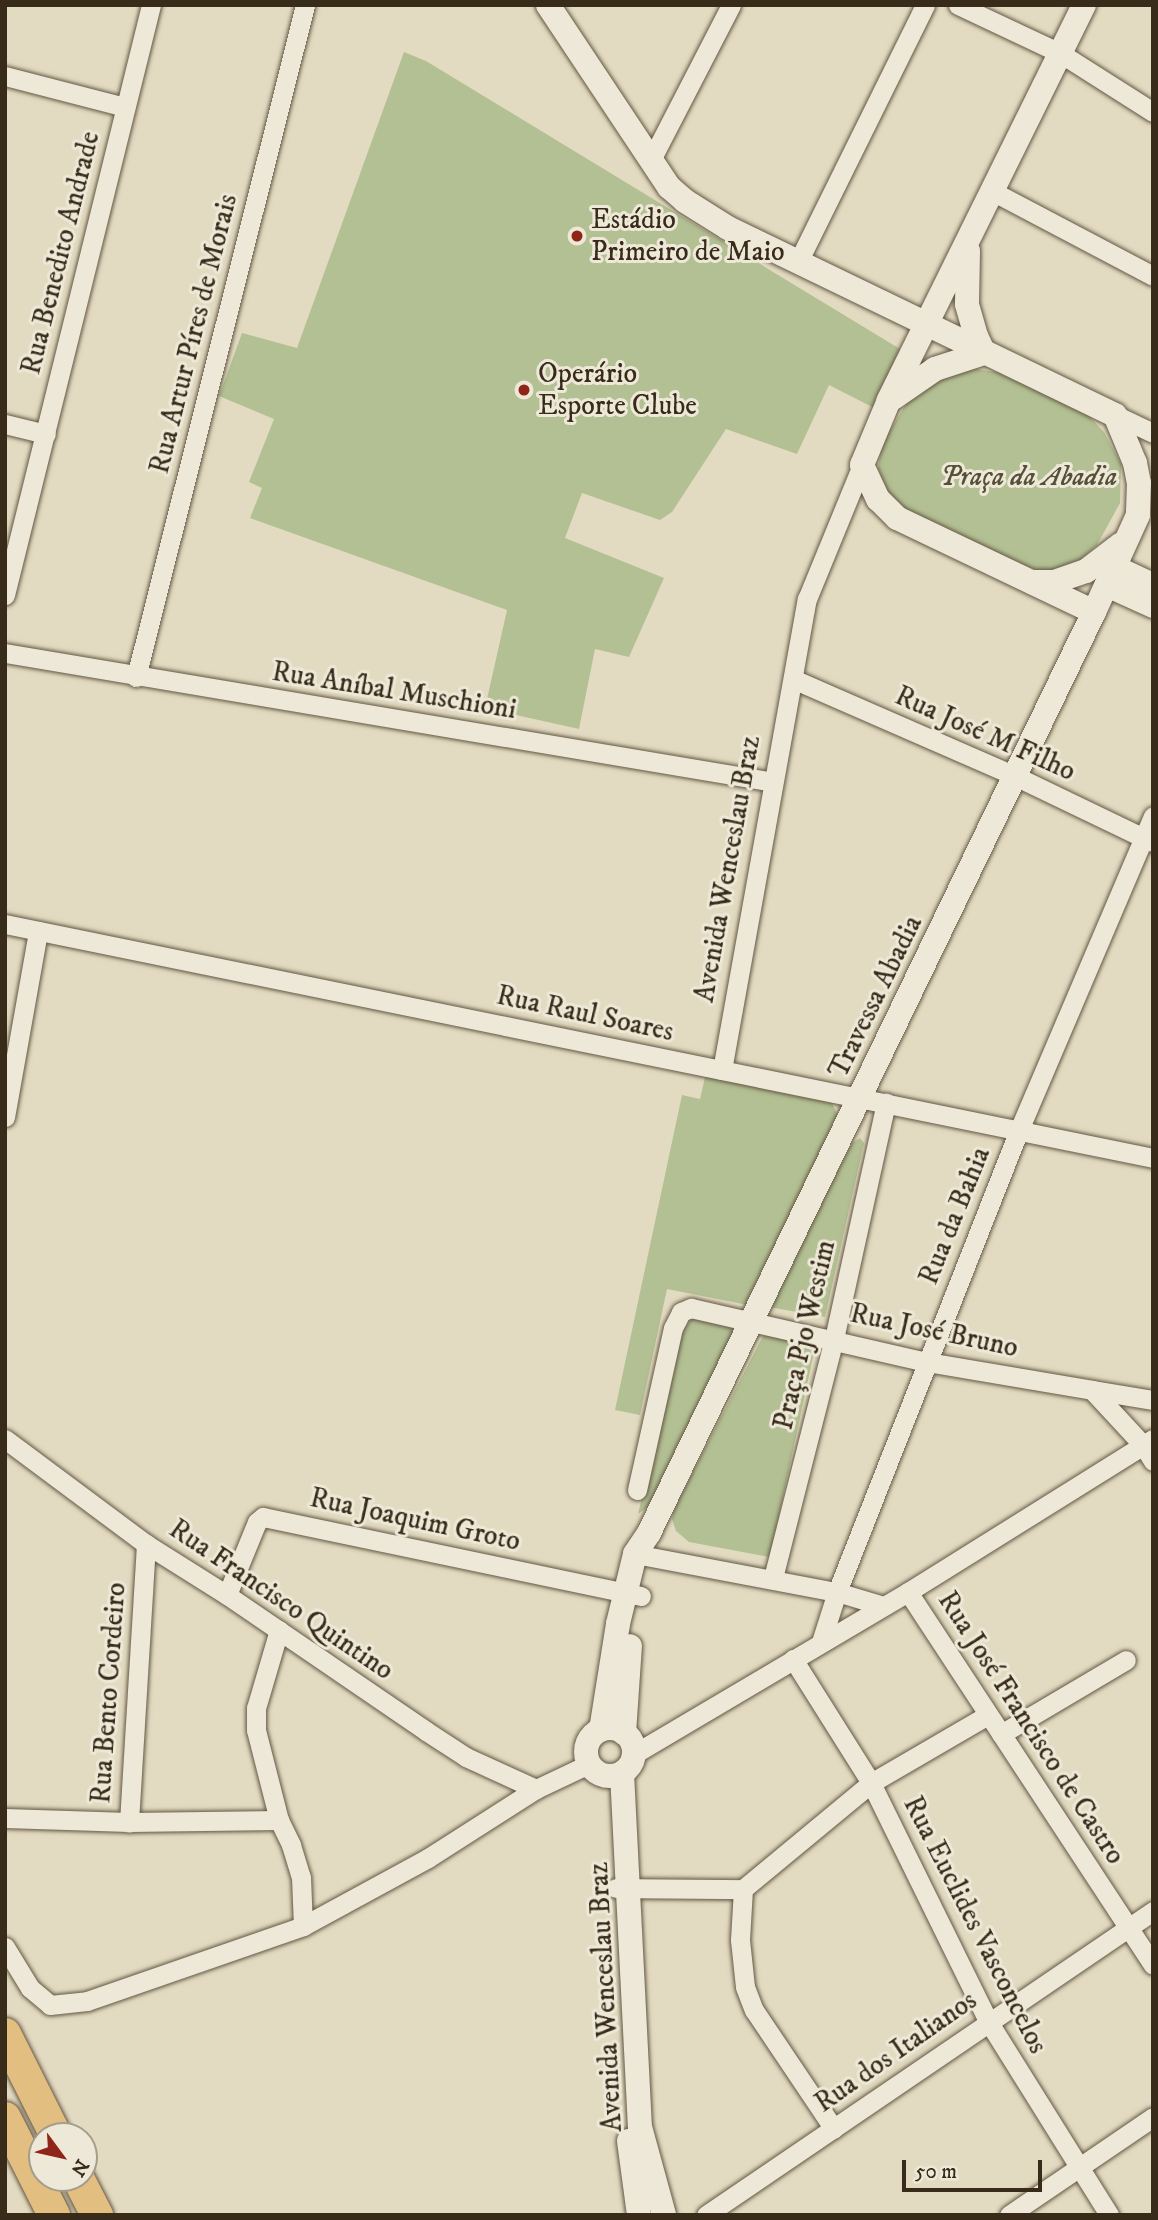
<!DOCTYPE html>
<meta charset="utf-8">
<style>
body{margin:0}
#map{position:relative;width:1158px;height:2220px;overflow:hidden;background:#e3dbc1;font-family:"IM FELL DW Pica",serif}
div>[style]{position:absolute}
.green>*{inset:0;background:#b3c093}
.roads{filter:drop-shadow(0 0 2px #635744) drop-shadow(0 0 2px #635744)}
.minor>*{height:19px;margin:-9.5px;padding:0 9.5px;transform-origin:9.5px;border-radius:9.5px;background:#ede8d7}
.tertiary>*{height:24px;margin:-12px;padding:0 12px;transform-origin:12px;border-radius:12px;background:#ede8d7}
.tertiary>.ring{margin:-12px;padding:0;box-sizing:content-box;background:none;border:24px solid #ede8d7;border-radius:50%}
.trunk>*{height:32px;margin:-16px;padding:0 16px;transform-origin:16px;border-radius:16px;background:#e2be80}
.dots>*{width:19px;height:19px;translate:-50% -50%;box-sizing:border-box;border:4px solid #ede8d7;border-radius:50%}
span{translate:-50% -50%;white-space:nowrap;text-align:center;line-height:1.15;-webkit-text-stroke:6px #ede8d7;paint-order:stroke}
.poi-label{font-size:28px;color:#382b1a}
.left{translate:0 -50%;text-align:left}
.street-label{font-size:28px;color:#382b1a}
.park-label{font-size:28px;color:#575038;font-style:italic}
.frame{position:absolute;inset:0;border:7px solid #382b1a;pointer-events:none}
.north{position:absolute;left:28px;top:2122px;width:70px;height:70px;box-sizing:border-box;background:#ede8d7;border:2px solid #a59c8b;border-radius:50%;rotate:123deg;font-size:19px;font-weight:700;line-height:28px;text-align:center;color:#382b1a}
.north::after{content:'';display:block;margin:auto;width:24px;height:32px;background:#8f2418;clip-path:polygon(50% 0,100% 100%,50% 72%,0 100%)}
.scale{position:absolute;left:902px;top:2160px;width:140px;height:32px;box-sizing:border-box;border:4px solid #382b1a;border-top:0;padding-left:9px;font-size:21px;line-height:24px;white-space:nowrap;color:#382b1a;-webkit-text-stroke:5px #ede8d7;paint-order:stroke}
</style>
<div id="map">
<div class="green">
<div style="clip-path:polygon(404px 52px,426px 61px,905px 352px,878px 410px,829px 385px,797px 454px,726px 429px,672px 512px,660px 520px,582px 493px,565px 538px,664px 578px,629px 657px,595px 649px,579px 729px,485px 708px,507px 610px,250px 518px,262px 488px,249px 482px,274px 419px,219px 396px,242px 333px,297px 348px)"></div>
<div style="clip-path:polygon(963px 367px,1002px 373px,1085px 412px,1104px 432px,1121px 464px,1120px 503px,1097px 545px,1078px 562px,1046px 573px,1028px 567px,907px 510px,888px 493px,878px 468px,882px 444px,912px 394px)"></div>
<div style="clip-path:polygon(706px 1073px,831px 1101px,838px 1116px,748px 1305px,667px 1289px,640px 1415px,615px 1410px,682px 1095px,700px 1099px)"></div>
<div style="clip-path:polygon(860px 1138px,864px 1143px,825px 1317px,769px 1307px,852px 1143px)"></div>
<div style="clip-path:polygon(694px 1317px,730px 1327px,733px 1332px,648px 1507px,638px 1514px,682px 1331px)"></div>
<div style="clip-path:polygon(764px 1334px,816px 1343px,770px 1557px,689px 1542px,676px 1531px,672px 1519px,675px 1507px)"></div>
</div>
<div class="roads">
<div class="minor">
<div style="left:958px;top:5px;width:113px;rotate:25.2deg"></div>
<div style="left:1060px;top:53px;width:110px;rotate:32.4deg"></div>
<div style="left:5px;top:76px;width:124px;rotate:14.5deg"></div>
<div style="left:651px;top:160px;width:174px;rotate:-62.7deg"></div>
<div style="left:992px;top:191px;width:182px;rotate:27.8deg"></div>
<div style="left:798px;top:262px;width:287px;rotate:-63.7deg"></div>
<div style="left:1115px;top:415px;width:42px;rotate:25.3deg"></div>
<div style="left:5px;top:424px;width:42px;rotate:13.7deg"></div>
<div style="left:5px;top:595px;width:608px;rotate:-76.1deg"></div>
<div style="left:5px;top:653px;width:779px;rotate:9.53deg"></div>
<div style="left:136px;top:677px;width:693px;rotate:-75.88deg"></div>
<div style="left:793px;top:679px;width:242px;rotate:23.6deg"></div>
<div style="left:1015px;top:776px;width:152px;rotate:25.7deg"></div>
<div style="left:5px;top:924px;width:1172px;rotate:11.52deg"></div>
<div style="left:722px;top:1070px;width:479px;rotate:-79.8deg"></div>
<div style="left:807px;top:599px;width:145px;rotate:-67.7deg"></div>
<div style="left:5px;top:1117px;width:189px;rotate:-79.9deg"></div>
<div style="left:1092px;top:1390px;width:62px;rotate:9.3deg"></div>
<div style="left:5px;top:1439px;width:176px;rotate:36.7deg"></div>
<div style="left:146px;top:1544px;width:96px;rotate:32.2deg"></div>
<div style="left:227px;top:1595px;width:241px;rotate:34.3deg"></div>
<div style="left:426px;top:1731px;width:48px;rotate:33deg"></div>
<div style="left:466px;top:1757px;width:77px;rotate:24.6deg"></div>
<div style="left:637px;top:1490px;width:166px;rotate:-77.5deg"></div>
<div style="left:673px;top:1328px;width:18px;rotate:-63deg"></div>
<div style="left:681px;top:1312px;width:11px;rotate:-22deg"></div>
<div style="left:691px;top:1308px;width:242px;rotate:12.9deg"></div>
<div style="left:927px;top:1362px;width:167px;rotate:9.6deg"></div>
<div style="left:1092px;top:1390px;width:75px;rotate:47.2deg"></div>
<div style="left:1143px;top:1445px;width:19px;rotate:58deg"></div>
<div style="left:146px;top:1544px;width:279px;rotate:93.5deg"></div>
<div style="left:129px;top:1822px;width:150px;rotate:-0.8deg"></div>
<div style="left:635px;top:1554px;width:206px;rotate:10.7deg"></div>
<div style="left:837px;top:1592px;width:48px;rotate:16.9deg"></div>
<div style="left:773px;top:1578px;width:247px;rotate:-75.7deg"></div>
<div style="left:834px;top:1339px;width:242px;rotate:-77.6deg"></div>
<div style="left:908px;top:1592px;width:446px;rotate:56.7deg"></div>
<div style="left:227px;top:1595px;width:79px;rotate:-67.7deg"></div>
<div style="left:257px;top:1522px;width:8px;rotate:-40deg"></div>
<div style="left:263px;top:1517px;width:386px;rotate:11.8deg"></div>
<div style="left:279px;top:1630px;width:81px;rotate:106.4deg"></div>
<div style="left:256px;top:1708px;width:22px;rotate:90deg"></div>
<div style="left:256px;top:1730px;width:93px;rotate:75.7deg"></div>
<div style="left:279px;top:1820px;width:28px;rotate:64deg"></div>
<div style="left:291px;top:1845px;width:34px;rotate:73deg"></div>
<div style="left:301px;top:1877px;width:49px;rotate:87.7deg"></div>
<div style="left:821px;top:1642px;width:52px;rotate:-72.3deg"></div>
<div style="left:837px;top:1592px;width:497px;rotate:-68.5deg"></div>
<div style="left:1019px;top:1130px;width:341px;rotate:-66.9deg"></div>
<div style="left:793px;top:1659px;width:146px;rotate:57.8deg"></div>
<div style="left:871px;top:1783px;width:265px;rotate:63.8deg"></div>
<div style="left:988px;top:2021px;width:229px;rotate:58deg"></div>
<div style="left:1001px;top:1734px;width:145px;rotate:-30.6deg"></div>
<div style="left:634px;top:1754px;width:318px;rotate:-30.6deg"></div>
<div style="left:908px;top:1592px;width:289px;rotate:-32deg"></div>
<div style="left:5px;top:1818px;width:124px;rotate:1.8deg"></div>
<div style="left:616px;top:1888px;width:127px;rotate:0.5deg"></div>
<div style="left:743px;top:1889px;width:166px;rotate:-39.6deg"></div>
<div style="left:871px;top:1783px;width:135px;rotate:-30.2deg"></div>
<div style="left:743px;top:1889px;width:51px;rotate:93.4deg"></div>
<div style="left:740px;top:1940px;width:47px;rotate:83.9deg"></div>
<div style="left:745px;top:1987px;width:25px;rotate:69deg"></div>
<div style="left:754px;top:2010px;width:143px;rotate:56.1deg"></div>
<div style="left:5px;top:1947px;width:48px;rotate:58.6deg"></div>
<div style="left:30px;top:1988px;width:26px;rotate:40deg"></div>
<div style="left:50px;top:2005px;width:37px;rotate:-6deg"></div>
<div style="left:87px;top:2001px;width:229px;rotate:-19.1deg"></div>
<div style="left:303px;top:1926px;width:142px;rotate:-28.5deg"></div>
<div style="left:428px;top:1858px;width:128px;rotate:-32.6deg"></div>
<div style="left:536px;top:1789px;width:59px;rotate:-25.3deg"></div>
<div style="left:706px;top:2215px;width:541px;rotate:-34.22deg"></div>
<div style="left:1009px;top:2215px;width:174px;rotate:-34.2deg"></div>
</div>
<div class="tertiary">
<div style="left:548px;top:5px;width:219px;rotate:56.4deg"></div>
<div style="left:669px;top:187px;width:21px;rotate:41deg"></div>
<div style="left:685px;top:201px;width:51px;rotate:32.1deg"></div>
<div style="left:728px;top:228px;width:430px;rotate:25.8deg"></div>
<div style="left:1115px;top:415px;width:52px;rotate:67.4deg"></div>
<div style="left:1135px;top:463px;width:20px;rotate:79deg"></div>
<div style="left:1139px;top:483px;width:32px;rotate:92deg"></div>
<div style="left:1138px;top:515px;width:107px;rotate:114.4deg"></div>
<div style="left:1094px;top:612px;width:1023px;rotate:115.79deg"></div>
<div style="left:649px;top:1533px;width:25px;rotate:124deg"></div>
<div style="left:635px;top:1554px;width:72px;rotate:103.7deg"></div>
<div style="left:618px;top:1624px;width:107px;rotate:99.1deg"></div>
<div style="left:1084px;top:5px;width:441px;rotate:116.3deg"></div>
<div style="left:889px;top:400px;width:70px;rotate:112.6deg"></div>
<div style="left:862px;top:465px;width:38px;rotate:65deg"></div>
<div style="left:878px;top:499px;width:27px;rotate:45deg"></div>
<div style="left:897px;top:518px;width:218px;rotate:25.5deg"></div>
<div style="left:893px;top:398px;width:51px;rotate:-34.6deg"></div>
<div style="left:935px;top:369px;width:52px;rotate:-18.1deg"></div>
<div style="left:984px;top:353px;width:19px;rotate:-115deg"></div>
<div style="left:976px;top:336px;width:33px;rotate:-106deg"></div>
<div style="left:967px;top:304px;width:53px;rotate:-88.9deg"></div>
<div style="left:1114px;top:567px;width:43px;rotate:24.8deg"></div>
<div style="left:1032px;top:582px;width:22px"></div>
<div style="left:1054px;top:582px;width:34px;rotate:-19deg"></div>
<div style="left:1086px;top:571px;width:44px;rotate:-37.6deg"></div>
<div style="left:1107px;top:585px;width:51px;rotate:24.5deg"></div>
<div class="ring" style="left:586px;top:1728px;width:24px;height:24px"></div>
<div style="left:624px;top:1733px;width:87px;rotate:-86.1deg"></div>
<div style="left:622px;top:1773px;width:354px;rotate:87.1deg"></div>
<div style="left:640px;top:2127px;width:91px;rotate:74.7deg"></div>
<div style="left:629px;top:2141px;width:75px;rotate:82.3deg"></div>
</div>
<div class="trunk">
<div style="left:5px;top:2034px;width:114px;rotate:63.4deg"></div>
<div style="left:5px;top:2118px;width:109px;rotate:63.2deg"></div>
<div style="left:78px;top:2178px;width:42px;rotate:62.8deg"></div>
</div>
</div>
<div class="dots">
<div style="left:577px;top:236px;background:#8f2418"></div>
<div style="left:524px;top:390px;background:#8f2418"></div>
</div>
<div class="poi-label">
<span class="left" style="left:591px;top:236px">Estádio<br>Primeiro de Maio</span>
<span class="left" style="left:538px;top:390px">Operário<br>Esporte Clube</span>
</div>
<div class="street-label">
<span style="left:61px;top:253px;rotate:-76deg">Rua Benedito Andrade</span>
<span style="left:194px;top:334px;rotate:-76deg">Rua Artur Píres de Morais</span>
<span style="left:394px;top:691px;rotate:9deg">Rua Aníbal Muschioni</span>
<span style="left:985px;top:734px;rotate:24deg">Rua José M Filho</span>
<span style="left:728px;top:869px;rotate:-80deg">Avenida Wenceslau Braz</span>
<span style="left:876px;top:997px;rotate:-64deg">Travessa Abadia</span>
<span style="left:585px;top:1014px;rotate:12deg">Rua Raul Soares</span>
<span style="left:955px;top:1216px;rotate:-68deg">Rua da Bahia</span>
<span style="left:934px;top:1331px;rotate:12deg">Rua José Bruno</span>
<span style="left:805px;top:1335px;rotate:-77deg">Praça Pjo Westim</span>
<span style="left:415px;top:1520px;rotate:12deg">Rua Joaquim Groto</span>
<span style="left:281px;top:1600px;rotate:34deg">Rua Francisco Quintino</span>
<span style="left:109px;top:1693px;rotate:-86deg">Rua Bento Cordeiro</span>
<span style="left:1031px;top:1728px;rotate:57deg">Rua José Francisco de Castro</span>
<span style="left:975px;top:1925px;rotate:63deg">Rua Euclides Vasconcelos</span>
<span style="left:606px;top:1997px;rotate:-93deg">Avenida Wenceslau Braz</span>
<span style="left:896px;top:2052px;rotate:-35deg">Rua dos Italianos</span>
</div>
<div class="park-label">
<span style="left:1029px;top:477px">Praça da Abadia</span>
</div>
<div class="frame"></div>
<div class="north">N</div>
<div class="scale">50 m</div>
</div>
